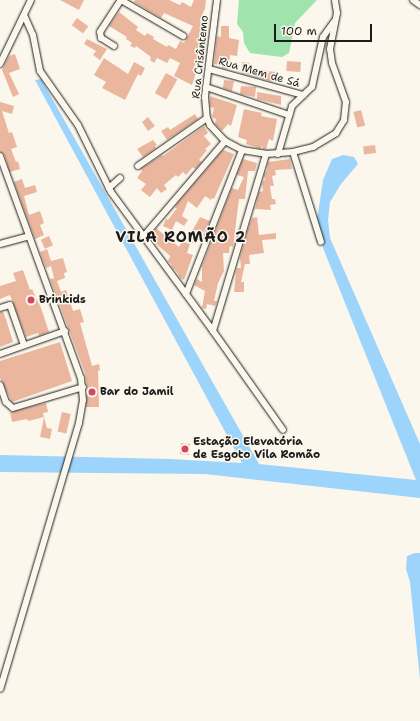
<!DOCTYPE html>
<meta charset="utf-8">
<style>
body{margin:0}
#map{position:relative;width:420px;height:721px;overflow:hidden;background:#fbf7ec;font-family:"Shantell Sans",sans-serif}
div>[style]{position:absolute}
.green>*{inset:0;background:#a1e3ad}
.water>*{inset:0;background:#9cd4fc}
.building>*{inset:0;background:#ebb69e;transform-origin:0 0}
.roads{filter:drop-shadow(0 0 1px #1c1c1c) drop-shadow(0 0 1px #1c1c1c)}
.minor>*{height:6px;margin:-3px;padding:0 3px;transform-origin:3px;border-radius:3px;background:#fbf7ec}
.dots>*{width:11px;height:11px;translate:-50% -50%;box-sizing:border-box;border:2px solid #fbf7ec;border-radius:50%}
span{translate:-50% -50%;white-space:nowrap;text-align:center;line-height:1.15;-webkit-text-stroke:3px #fbf7ec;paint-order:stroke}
.street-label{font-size:11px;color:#1c1c1c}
.poi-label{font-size:11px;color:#1c1c1c;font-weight:700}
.left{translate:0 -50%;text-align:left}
.district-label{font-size:15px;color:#1c1c1c;font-weight:700;letter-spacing:1px}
.scale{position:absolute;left:274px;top:24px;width:98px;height:18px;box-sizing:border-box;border:2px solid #1c1c1c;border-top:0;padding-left:5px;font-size:12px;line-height:14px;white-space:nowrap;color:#1c1c1c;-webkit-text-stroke:3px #fbf7ec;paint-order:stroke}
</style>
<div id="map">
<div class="green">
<div style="clip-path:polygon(239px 0,317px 0,295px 23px,289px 53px,282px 57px,250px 53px,244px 43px,243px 32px,237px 24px)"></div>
</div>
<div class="water">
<div style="clip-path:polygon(41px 79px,259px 464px,416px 480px,323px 248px,317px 220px,323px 180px,332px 159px,343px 155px,354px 157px,358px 164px,341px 184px,330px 202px,328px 220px,330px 238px,420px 444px,420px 498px,205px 474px,0 472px,0 455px,170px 459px,242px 463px,35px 80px)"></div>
<div style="clip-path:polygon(415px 553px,420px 553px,420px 680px,410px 582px,406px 569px,407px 556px)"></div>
</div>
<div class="building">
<div style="clip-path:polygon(60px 0,84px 0,79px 10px)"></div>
<div style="clip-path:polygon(135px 0,169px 0,180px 5px,182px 2px,191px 7px,194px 0,206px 0,205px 9px,200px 19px,204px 21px,204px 32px,202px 31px,197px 42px,204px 45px,192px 71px,196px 73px,192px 85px,174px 76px,180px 63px,170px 58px,167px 63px,157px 58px,154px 63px,150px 60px,151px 57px,136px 46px,135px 48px,130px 46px,132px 43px,126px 39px,127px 37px,109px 26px,119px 12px,138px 27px,136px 30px,145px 36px,147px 33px,154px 37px,153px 39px,167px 47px,168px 45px,176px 49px,180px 41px,184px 43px,193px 26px,164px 13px,161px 18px,134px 2px)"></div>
<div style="left:77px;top:18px;width:14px;height:9px;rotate:36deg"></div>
<div style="clip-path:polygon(221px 26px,229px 26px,229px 38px,239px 40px,237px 56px,230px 55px,229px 69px,222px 68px,222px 65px,214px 64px,217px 36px,221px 37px)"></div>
<div style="clip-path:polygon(87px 39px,107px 49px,100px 60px,93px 55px,96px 51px,84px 44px)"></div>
<div style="clip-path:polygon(15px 54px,20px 69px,9px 73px,19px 94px,13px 97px,2px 70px,9px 56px)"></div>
<div style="clip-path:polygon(104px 58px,128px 74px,134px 62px,145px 68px,141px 76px,138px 74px,125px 100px,102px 88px,106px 82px,94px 75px)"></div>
<div style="left:287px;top:61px;width:14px;height:10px;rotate:4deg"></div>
<div style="clip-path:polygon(242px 62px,250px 63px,249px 68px,275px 72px,274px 82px,241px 73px)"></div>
<div style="left:166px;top:73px;width:13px;height:23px;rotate:29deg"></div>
<div style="clip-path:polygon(224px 80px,234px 81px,232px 91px,223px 88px)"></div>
<div style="clip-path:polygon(241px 86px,256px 87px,255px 97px,240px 94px)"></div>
<div style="clip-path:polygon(257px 92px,281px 96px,281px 105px,257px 99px)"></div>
<div style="clip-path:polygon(210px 96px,237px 105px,231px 126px,228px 124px,222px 131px,215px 124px,216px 119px,212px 117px,214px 108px,210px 107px)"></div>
<div style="clip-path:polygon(0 102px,14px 106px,12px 114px,2px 111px,9px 133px,12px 132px,17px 147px,11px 149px,16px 162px,18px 161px,20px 169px,10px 172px,4px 154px,0 152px)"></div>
<div style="clip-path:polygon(244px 109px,262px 113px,261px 116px,277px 119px,273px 141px,269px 139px,266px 149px,263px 149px,262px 145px,261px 149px,246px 144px,247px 140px,238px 137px)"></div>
<div style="left:361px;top:110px;width:16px;height:8px;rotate:75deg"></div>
<div style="clip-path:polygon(195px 114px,198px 119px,167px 140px,161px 131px,168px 127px,170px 130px)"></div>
<div style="clip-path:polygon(148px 117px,155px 126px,148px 131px,142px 122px)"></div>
<div style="clip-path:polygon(204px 126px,208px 133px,204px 136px,211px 144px,205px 149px,207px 150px,199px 160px,202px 162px,195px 169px,193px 167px,186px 175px,183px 172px,178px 177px,176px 175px,164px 185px,167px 189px,161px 193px,157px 188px,150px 197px,141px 190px,146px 184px,137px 178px,142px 171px,141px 169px,162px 155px,163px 156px)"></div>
<div style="clip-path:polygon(153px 140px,157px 145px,155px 146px,156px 148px,143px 157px,137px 149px)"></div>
<div style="left:375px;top:145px;width:8px;height:12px;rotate:83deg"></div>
<div style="clip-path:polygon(223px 150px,234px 154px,214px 199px,212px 198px,211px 200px,205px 196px,197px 208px,188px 201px,182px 216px,188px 220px,184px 226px,176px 221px,172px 230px,163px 226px,166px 219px,168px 220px,177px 208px,175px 208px,176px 205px)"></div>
<div style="clip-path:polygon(243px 159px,257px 163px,255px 171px,248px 171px,245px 199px,239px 199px,233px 247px,230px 246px,229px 253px,223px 253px,224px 271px,218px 283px,214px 301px,217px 301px,215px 306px,207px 304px,206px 309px,202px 308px,205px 291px,194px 285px,197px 279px,202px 282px,202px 266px,232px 188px,238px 190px,244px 177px,237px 175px)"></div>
<div style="clip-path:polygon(290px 159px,292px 169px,275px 170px,276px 175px,272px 176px,274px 186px,270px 186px,272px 199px,275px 199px,276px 204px,270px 205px,271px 210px,255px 209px,259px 192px,263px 191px,262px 184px,263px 181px,265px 180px,264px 175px,267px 170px,268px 162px)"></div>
<div style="clip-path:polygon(22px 179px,25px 188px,35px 185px,37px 192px,24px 196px,29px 215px,40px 211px,44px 223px,40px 225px,44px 235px,35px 239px,14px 182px)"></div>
<div style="clip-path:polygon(200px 217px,210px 221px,196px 244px,187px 240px)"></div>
<div style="clip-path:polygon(257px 217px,259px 235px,276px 233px,276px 239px,262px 240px,264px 253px,249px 255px,250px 264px,245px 264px,241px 282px,244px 282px,244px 292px,234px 292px,236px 271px,237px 268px,241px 268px,240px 257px,244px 244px,246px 244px,245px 238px,252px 218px)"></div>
<div style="clip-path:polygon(156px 228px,179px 247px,182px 241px,190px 244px,187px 253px,193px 255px,184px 280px,180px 278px,177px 272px,171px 266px,172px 265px,168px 261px,170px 256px,152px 240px,156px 235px,153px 234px)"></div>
<div style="left:49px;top:236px;width:10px;height:9px;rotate:66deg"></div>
<div style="clip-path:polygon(47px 249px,51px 261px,63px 258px,67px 272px,64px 273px,65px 278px,57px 281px,61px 292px,66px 290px,73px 311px,80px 309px,84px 322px,80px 323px,92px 366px,99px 364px,100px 370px,98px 371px,99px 407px,86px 407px,87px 388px,85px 373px,50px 279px,54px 278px,51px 266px,46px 268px,40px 252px)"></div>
<div style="clip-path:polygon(23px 270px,30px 290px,32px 289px,41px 308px,49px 332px,39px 336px,38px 333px,26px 337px,10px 295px,0 299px,0 286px,16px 281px,13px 273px)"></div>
<div style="clip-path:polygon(0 312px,3px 312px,6px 319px,13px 342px,0 347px)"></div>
<div style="clip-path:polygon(60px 342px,72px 381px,12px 402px,0 378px,0 361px)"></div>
<div style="clip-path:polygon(46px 403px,48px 412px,43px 413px,44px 417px,28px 421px,27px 419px,12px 422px,10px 412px)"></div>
<div style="left:62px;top:412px;width:9px;height:20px;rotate:13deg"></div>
<div style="clip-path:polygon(44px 417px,47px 428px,52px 429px,50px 439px,40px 437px)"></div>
<div style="left:181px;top:443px;width:9px;height:11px;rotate:6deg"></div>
</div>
<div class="roads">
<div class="minor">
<div style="left:121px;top:0;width:72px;rotate:30.1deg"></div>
<div style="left:217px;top:0;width:98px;rotate:97.1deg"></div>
<div style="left:205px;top:97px;width:21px;rotate:85deg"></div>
<div style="left:207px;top:118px;width:8px;rotate:67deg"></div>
<div style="left:210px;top:125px;width:22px;rotate:47deg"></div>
<div style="left:225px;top:141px;width:19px;rotate:28deg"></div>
<div style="left:242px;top:150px;width:24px;rotate:9deg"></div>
<div style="left:266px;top:154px;width:27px;rotate:-4deg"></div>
<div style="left:293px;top:152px;width:21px;rotate:-14deg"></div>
<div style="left:313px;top:147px;width:27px;rotate:-31deg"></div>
<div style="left:336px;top:133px;width:15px;rotate:-58deg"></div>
<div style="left:344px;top:120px;width:18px;rotate:-84deg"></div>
<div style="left:346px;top:102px;width:41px;rotate:-109.7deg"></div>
<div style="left:332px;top:63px;width:14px;rotate:-98deg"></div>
<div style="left:330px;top:49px;width:37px;rotate:-79deg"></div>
<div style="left:337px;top:13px;width:13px;rotate:-99deg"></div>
<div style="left:413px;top:0;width:9px;rotate:36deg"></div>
<div style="left:24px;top:15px;width:22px;rotate:66deg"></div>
<div style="left:33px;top:35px;width:37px;rotate:79deg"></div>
<div style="left:40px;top:71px;width:66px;rotate:54.9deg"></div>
<div style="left:78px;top:125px;width:70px;rotate:63.8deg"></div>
<div style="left:114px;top:46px;width:15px;rotate:-148deg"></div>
<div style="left:101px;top:38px;width:6px;rotate:-99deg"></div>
<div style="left:100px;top:32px;width:38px;rotate:-57deg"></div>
<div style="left:0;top:64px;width:71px;rotate:-64.2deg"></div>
<div style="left:209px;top:69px;width:98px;rotate:15.5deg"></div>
<div style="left:206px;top:87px;width:88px;rotate:18.6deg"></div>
<div style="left:293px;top:152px;width:94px;rotate:72.7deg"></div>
<div style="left:278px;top:154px;width:50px;rotate:-73.7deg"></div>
<div style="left:292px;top:106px;width:28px;rotate:-44deg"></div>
<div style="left:312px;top:87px;width:51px;rotate:-77.6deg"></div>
<div style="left:323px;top:37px;width:19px;rotate:-54deg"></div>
<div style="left:0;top:156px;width:236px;rotate:70deg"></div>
<div style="left:81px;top:378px;width:22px;rotate:85deg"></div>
<div style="left:83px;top:400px;width:23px;rotate:100deg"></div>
<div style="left:79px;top:423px;width:277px;rotate:106.5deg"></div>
<div style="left:138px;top:166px;width:84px;rotate:-34.8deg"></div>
<div style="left:120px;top:178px;width:15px;rotate:138deg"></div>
<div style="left:109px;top:188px;width:4px;rotate:63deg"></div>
<div style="left:111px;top:192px;width:172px;rotate:53.7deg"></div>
<div style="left:213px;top:331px;width:121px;rotate:54.7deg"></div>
<div style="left:144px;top:236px;width:125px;rotate:-49.5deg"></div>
<div style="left:0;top:244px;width:30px;rotate:-15deg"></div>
<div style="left:186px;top:294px;width:155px;rotate:-68.7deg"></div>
<div style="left:0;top:308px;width:10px;rotate:-17deg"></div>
<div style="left:10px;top:305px;width:42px;rotate:70.7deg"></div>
<div style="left:213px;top:331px;width:185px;rotate:-73.3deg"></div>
<div style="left:0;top:354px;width:69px;rotate:-19.5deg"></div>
<div style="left:0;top:385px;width:18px;rotate:71deg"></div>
<div style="left:6px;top:402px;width:9px;rotate:41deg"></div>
<div style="left:13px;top:408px;width:73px;rotate:-16.7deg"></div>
</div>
</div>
<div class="dots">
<div style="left:31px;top:300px;background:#d1495b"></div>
<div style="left:92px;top:392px;background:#d1495b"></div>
<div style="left:185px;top:449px;background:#d1495b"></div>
</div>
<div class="street-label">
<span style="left:201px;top:57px;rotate:-84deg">Rua Crisântemo</span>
<span style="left:259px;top:73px;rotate:16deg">Rua Mem de Sá</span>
</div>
<div class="poi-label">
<span class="left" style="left:39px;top:300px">Brinkids</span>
<span class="left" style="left:100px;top:392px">Bar do Jamil</span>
<span class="left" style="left:193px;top:449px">Estação Elevatória<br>de Esgoto Vila Romão</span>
</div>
<div class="district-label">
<span style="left:181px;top:238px">VILA ROMÃO 2</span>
</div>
<div class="scale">100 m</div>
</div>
